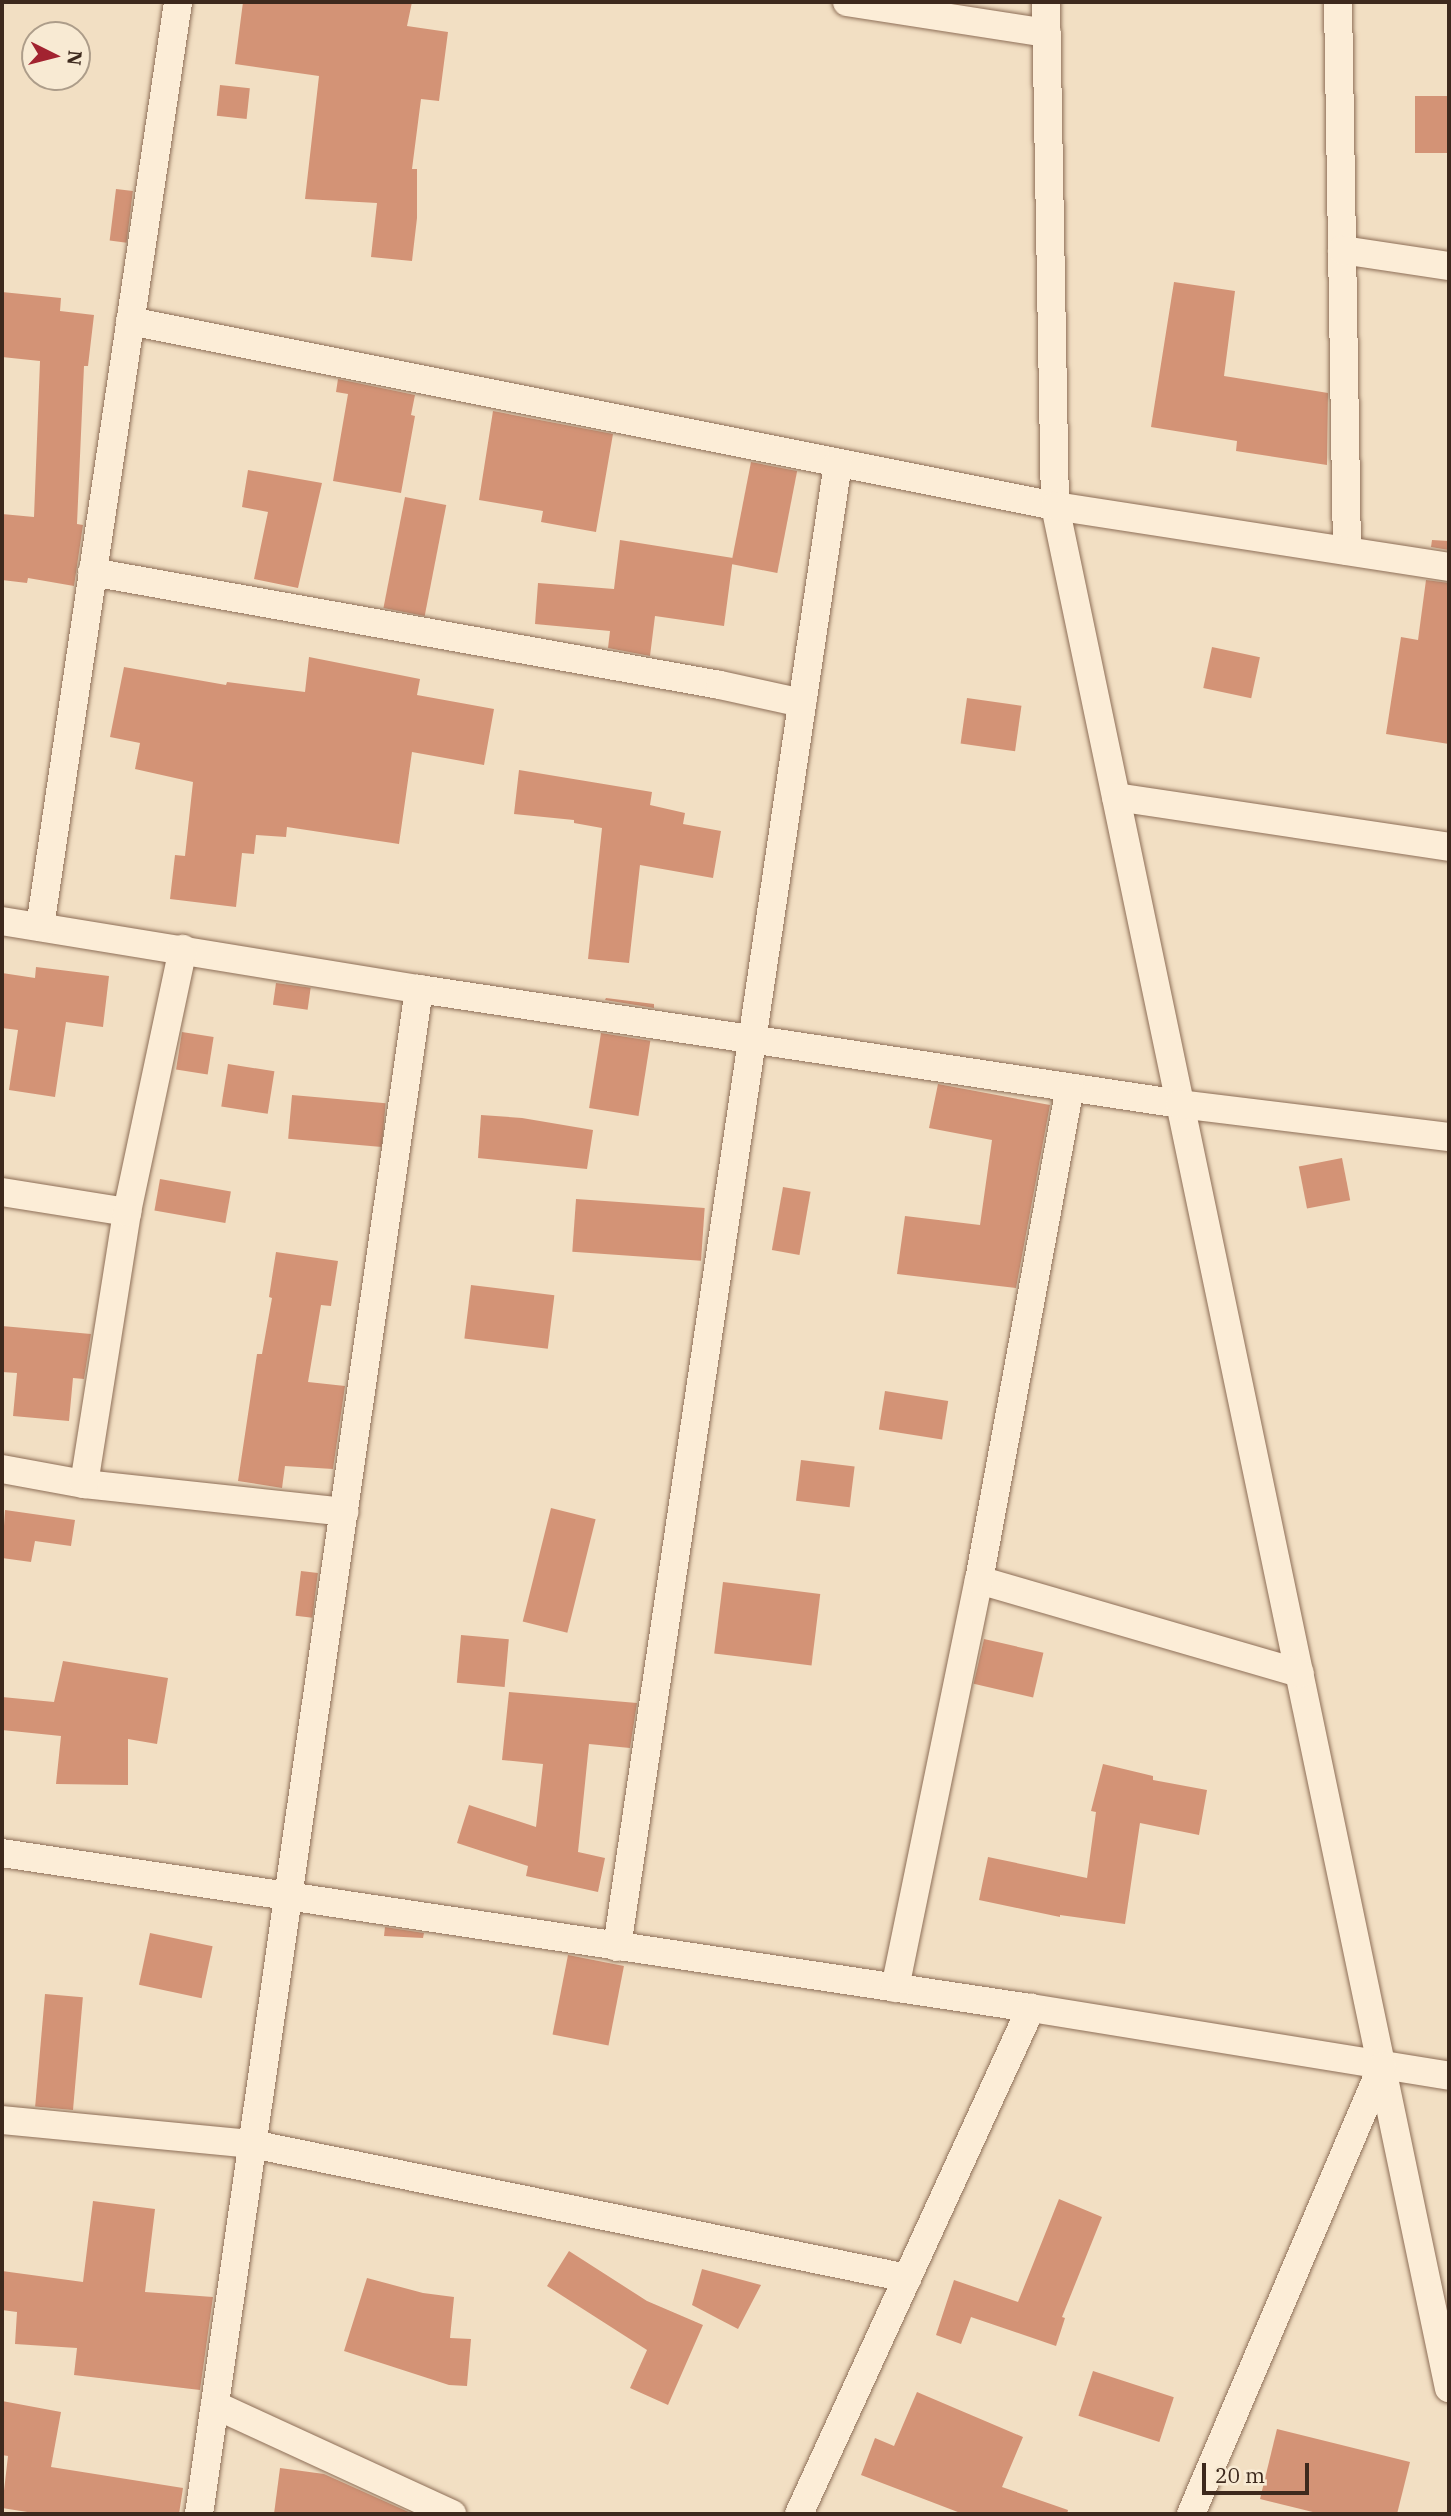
<!DOCTYPE html>
<style>
body{margin:0}
#map{position:relative;width:1451px;height:2516px;overflow:hidden;background:#f2dfc3;font-family:"IBM Plex Serif",serif}
div>[style]{position:absolute}
.building>*{inset:0;background:#d39376;transform-origin:0 0}
.roads{filter:drop-shadow(0 0 2px #8e6f58) drop-shadow(0 0 2px #8e6f58)}
.minor>*{height:28px;margin:-14px;padding:0 14px;transform-origin:14px;border-radius:14px;background:#fcedd7}
span{translate:-50% -50%;white-space:nowrap;text-align:center;line-height:1.15;-webkit-text-stroke:6px #f8ead3;paint-order:stroke}
.frame{position:absolute;inset:0;border:4px solid #3d291d;pointer-events:none}
.north{position:absolute;left:21px;top:21px;width:70px;height:70px;box-sizing:border-box;background:#f8ead3;border:2px solid #ad9d8a;border-radius:50%;rotate:96deg;font-size:19px;font-weight:700;line-height:28px;text-align:center;color:#3d291d}
.north::after{content:'';display:block;margin:auto;width:24px;height:32px;background:#a22330;clip-path:polygon(50% 0,100% 100%,50% 72%,0 100%)}
.scale{position:absolute;left:1202px;top:2463px;width:107px;height:32px;box-sizing:border-box;border:4px solid #3d291d;border-top:0;padding-left:9px;font-size:21px;line-height:24px;white-space:nowrap;color:#3d291d;-webkit-text-stroke:5px #f8ead3;paint-order:stroke}
</style>
<div id="map">
<div class="building">
<div style="clip-path:polygon(243px 2px,412px 2px,407px 26px,448px 32px,439px 101px,421px 99px,412px 169px,417px 169px,417px 218px,412px 261px,371px 257px,377px 203px,305px 199px,319px 76px,235px 64px)"></div>
<div style="left:220px;top:85px;width:30px;height:31px;rotate:6deg"></div>
<div style="left:1415px;top:96px;width:34px;height:57px"></div>
<div style="left:116px;top:189px;width:17px;height:52px;rotate:7deg"></div>
<div style="clip-path:polygon(1174px 282px,1235px 291px,1224px 376px,1328px 393px,1327px 465px,1236px 451px,1237px 441px,1151px 427px)"></div>
<div style="clip-path:polygon(2px 292px,61px 298px,60px 311px,94px 315px,88px 366px,84px 366px,77px 524px,83px 525px,74px 586px,28px 578px,27px 583px,2px 580px,2px 514px,34px 517px,40px 361px,2px 357px)"></div>
<div style="clip-path:polygon(338px 379px,415px 395px,411px 415px,415px 416px,401px 493px,333px 481px,348px 394px,336px 392px)"></div>
<div style="clip-path:polygon(493px 411px,613px 434px,596px 532px,541px 522px,543px 511px,479px 500px)"></div>
<div style="left:751px;top:462px;width:47px;height:104px;rotate:11deg"></div>
<div style="clip-path:polygon(248px 470px,322px 483px,298px 588px,254px 579px,268px 512px,242px 507px)"></div>
<div style="left:405px;top:497px;width:42px;height:113px;rotate:11deg"></div>
<div style="clip-path:polygon(620px 540px,733px 558px,724px 626px,655px 616px,650px 656px,608px 648px,610px 631px,535px 624px,538px 583px,614px 589px)"></div>
<div style="clip-path:polygon(1432px 540px,1449px 541px,1449px 550px,1431px 547px)"></div>
<div style="clip-path:polygon(1426px 580px,1449px 583px,1449px 744px,1386px 734px,1401px 637px,1418px 640px)"></div>
<div style="left:1212px;top:647px;width:49px;height:42px;rotate:12deg"></div>
<div style="clip-path:polygon(309px 657px,420px 679px,417px 695px,494px 709px,484px 765px,412px 752px,399px 844px,287px 827px,286px 837px,256px 835px,254px 854px,242px 853px,236px 907px,170px 899px,175px 855px,185px 856px,193px 782px,135px 769px,140px 743px,110px 737px,124px 667px,226px 685px,227px 682px,305px 692px)"></div>
<div style="left:967px;top:698px;width:55px;height:46px;rotate:8deg"></div>
<div style="clip-path:polygon(519px 770px,652px 792px,650px 805px,685px 813px,683px 824px,721px 831px,713px 878px,640px 865px,629px 963px,588px 959px,602px 828px,574px 823px,574px 820px,514px 814px)"></div>
<div style="clip-path:polygon(36px 967px,109px 976px,103px 1027px,66px 1022px,55px 1097px,9px 1090px,18px 1030px,2px 1028px,2px 973px,35px 978px)"></div>
<div style="left:276px;top:983px;width:35px;height:22px;rotate:8deg"></div>
<div style="clip-path:polygon(606px 998px,654px 1004px,654px 1008px,605px 1000px)"></div>
<div style="left:182px;top:1032px;width:32px;height:38px;rotate:9deg"></div>
<div style="left:601px;top:1033px;width:50px;height:76px;rotate:9deg"></div>
<div style="left:228px;top:1064px;width:47px;height:43px;rotate:9deg"></div>
<div style="clip-path:polygon(938px 1084px,1050px 1105px,1016px 1288px,897px 1274px,905px 1216px,980px 1225px,992px 1140px,929px 1128px)"></div>
<div style="left:292px;top:1095px;width:94px;height:44px;rotate:5deg"></div>
<div style="clip-path:polygon(481px 1115px,522px 1118px,593px 1130px,587px 1169px,478px 1158px)"></div>
<div style="left:1342px;top:1158px;width:43px;height:44px;rotate:79deg"></div>
<div style="left:160px;top:1179px;width:72px;height:32px;rotate:10deg"></div>
<div style="left:783px;top:1187px;width:28px;height:64px;rotate:10deg"></div>
<div style="left:576px;top:1199px;width:129px;height:53px;rotate:4deg"></div>
<div style="clip-path:polygon(276px 1252px,338px 1261px,331px 1306px,321px 1305px,308px 1382px,345px 1386px,333px 1469px,285px 1466px,282px 1488px,238px 1481px,257px 1354px,262px 1354px,272px 1298px,269px 1297px)"></div>
<div style="left:471px;top:1285px;width:84px;height:54px;rotate:7deg"></div>
<div style="clip-path:polygon(2px 1326px,91px 1334px,84px 1379px,73px 1378px,69px 1421px,13px 1416px,17px 1373px,2px 1372px)"></div>
<div style="left:885px;top:1391px;width:64px;height:39px;rotate:9deg"></div>
<div style="left:801px;top:1460px;width:54px;height:41px;rotate:7deg"></div>
<div style="left:551px;top:1508px;width:46px;height:117px;rotate:14deg"></div>
<div style="clip-path:polygon(5px 1510px,75px 1520px,71px 1546px,35px 1541px,31px 1562px,2px 1558px)"></div>
<div style="left:301px;top:1571px;width:17px;height:45px;rotate:7deg"></div>
<div style="left:723px;top:1582px;width:98px;height:72px;rotate:7deg"></div>
<div style="left:461px;top:1635px;width:48px;height:48px;rotate:5deg"></div>
<div style="left:984px;top:1639px;width:61px;height:46px;rotate:13deg"></div>
<div style="clip-path:polygon(63px 1661px,168px 1678px,157px 1744px,128px 1739px,128px 1785px,56px 1784px,61px 1736px,2px 1730px,2px 1697px,54px 1702px)"></div>
<div style="clip-path:polygon(509px 1692px,637px 1703px,630px 1748px,589px 1744px,578px 1852px,605px 1858px,598px 1892px,526px 1876px,528px 1866px,457px 1843px,469px 1805px,536px 1827px,543px 1764px,502px 1760px)"></div>
<div style="clip-path:polygon(1103px 1764px,1153px 1776px,1153px 1780px,1207px 1790px,1199px 1835px,1140px 1823px,1125px 1924px,1060px 1915px,1060px 1917px,979px 1900px,988px 1857px,1087px 1878px,1096px 1812px,1091px 1811px)"></div>
<div style="clip-path:polygon(385px 1927px,424px 1933px,423px 1938px,384px 1936px)"></div>
<div style="left:150px;top:1933px;width:64px;height:53px;rotate:12deg"></div>
<div style="left:568px;top:1955px;width:57px;height:81px;rotate:11deg"></div>
<div style="left:45px;top:1994px;width:38px;height:113px;rotate:5deg"></div>
<div style="clip-path:polygon(1059px 2199px,1102px 2217px,1062px 2317px,1065px 2318px,1056px 2346px,971px 2317px,961px 2344px,936px 2335px,954px 2280px,1018px 2302px)"></div>
<div style="clip-path:polygon(93px 2201px,155px 2209px,145px 2292px,213px 2297px,200px 2390px,74px 2375px,77px 2348px,15px 2344px,17px 2312px,2px 2310px,2px 2271px,83px 2282px)"></div>
<div style="clip-path:polygon(569px 2251px,647px 2301px,703px 2325px,668px 2405px,630px 2388px,647px 2350px,547px 2286px)"></div>
<div style="clip-path:polygon(702px 2269px,761px 2285px,738px 2329px,692px 2305px)"></div>
<div style="clip-path:polygon(367px 2278px,423px 2293px,454px 2297px,450px 2338px,471px 2339px,467px 2386px,449px 2385px,344px 2351px)"></div>
<div style="left:1093px;top:2371px;width:85px;height:47px;rotate:18deg"></div>
<div style="clip-path:polygon(917px 2392px,1023px 2437px,1002px 2487px,1068px 2510px,1067px 2514px,963px 2514px,861px 2475px,875px 2438px,894px 2446px)"></div>
<div style="clip-path:polygon(2px 2401px,61px 2412px,51px 2467px,183px 2488px,179px 2514px,40px 2514px,2px 2508px,8px 2456px,2px 2455px)"></div>
<div style="clip-path:polygon(1277px 2429px,1410px 2462px,1397px 2514px,1321px 2514px,1260px 2499px)"></div>
<div style="clip-path:polygon(280px 2468px,324px 2474px,413px 2514px,274px 2514px)"></div>
</div>
<div class="roads">
<div class="minor">
<div style="left:847px;top:2px;width:202px;rotate:8.8deg"></div>
<div style="left:1046px;top:2px;width:504px;rotate:88.98deg"></div>
<div style="left:1055px;top:506px;width:1923px;rotate:78.18deg"></div>
<div style="left:1338px;top:2px;width:549px;rotate:89.06deg"></div>
<div style="left:1342px;top:250px;width:108px;rotate:8.5deg"></div>
<div style="left:130px;top:321px;width:943px;rotate:11.31deg"></div>
<div style="left:1055px;top:506px;width:399px;rotate:8.8deg"></div>
<div style="left:92px;top:572px;width:638px;rotate:10.2deg"></div>
<div style="left:720px;top:685px;width:84px;rotate:12.4deg"></div>
<div style="left:1116px;top:797px;width:337px;rotate:8.5deg"></div>
<div style="left:2px;top:921px;width:423px;rotate:9.3deg"></div>
<div style="left:419px;top:989px;width:770px;rotate:8.59deg"></div>
<div style="left:1180px;top:1104px;width:271px;rotate:7deg"></div>
<div style="left:40px;top:927px;width:935px;rotate:-81.51deg"></div>
<div style="left:2px;top:1192px;width:127px;rotate:9.1deg"></div>
<div style="left:2px;top:1469px;width:83px;rotate:10.4deg"></div>
<div style="left:84px;top:1484px;width:262px;rotate:6.1deg"></div>
<div style="left:84px;top:1484px;width:275px;rotate:-81deg"></div>
<div style="left:127px;top:1212px;width:269px;rotate:-78deg"></div>
<div style="left:979px;top:1580px;width:334px;rotate:16.2deg"></div>
<div style="left:2px;top:1853px;width:1041px;rotate:8.57deg"></div>
<div style="left:1031px;top:2008px;width:423px;rotate:9.2deg"></div>
<div style="left:617px;top:1947px;width:1500px;rotate:-81.53deg"></div>
<div style="left:895px;top:1988px;width:417px;rotate:-78.4deg"></div>
<div style="left:979px;top:1580px;width:501px;rotate:-79.54deg"></div>
<div style="left:2px;top:2120px;width:251px;rotate:5.5deg"></div>
<div style="left:252px;top:2144px;width:669px;rotate:11.56deg"></div>
<div style="left:215px;top:2405px;width:261px;rotate:24.7deg"></div>
<div style="left:199px;top:2514px;width:1541px;rotate:-81.79deg"></div>
<div style="left:799px;top:2514px;width:557px;rotate:-65.37deg"></div>
<div style="left:1191px;top:2514px;width:486px;rotate:-66.9deg"></div>
</div>
</div>
<div class="frame"></div>
<div class="north">N</div>
<div class="scale">20 m</div>
</div>
